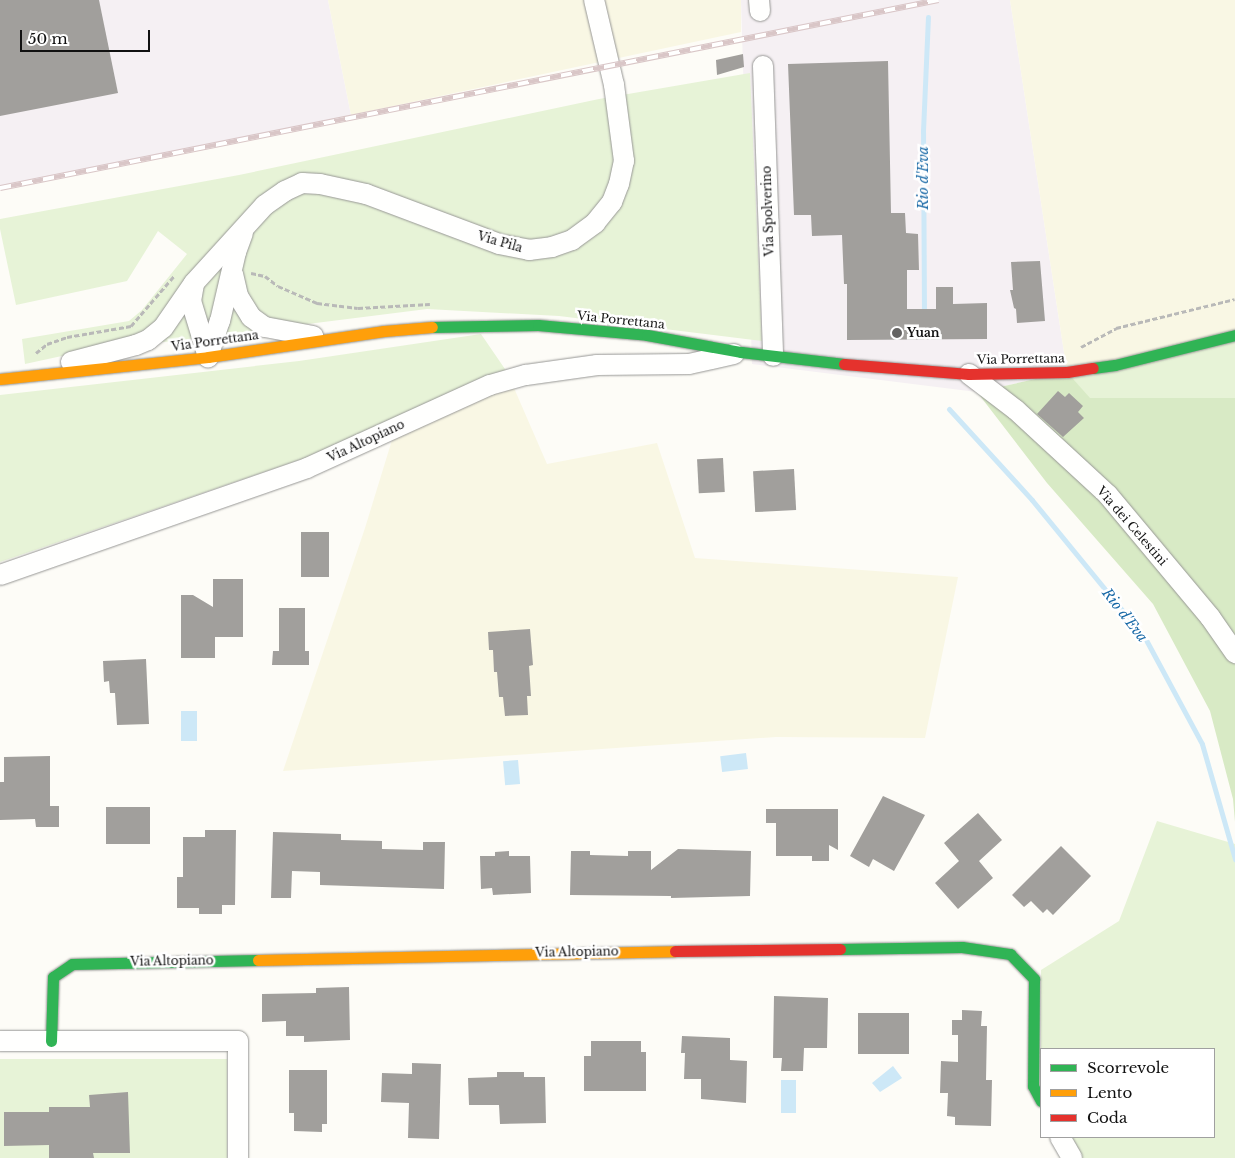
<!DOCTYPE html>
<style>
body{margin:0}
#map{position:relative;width:1235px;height:1158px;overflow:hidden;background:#fdfcf7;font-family:"Libre Baskerville",serif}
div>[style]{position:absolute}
.industrial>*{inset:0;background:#f5f0f3}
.farmland>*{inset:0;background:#f9f7e4}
.green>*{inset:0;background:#e7f3d7;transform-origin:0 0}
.forest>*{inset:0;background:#d8eac5}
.water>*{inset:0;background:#cde8f7;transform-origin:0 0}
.stream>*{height:5px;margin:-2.5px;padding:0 2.5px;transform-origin:2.5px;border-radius:2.5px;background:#cde8f7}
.building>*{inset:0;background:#a19f9c;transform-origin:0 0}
.path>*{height:3px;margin-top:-1.5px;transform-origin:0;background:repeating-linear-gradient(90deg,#b9b9b8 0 5px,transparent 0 7.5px)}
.roads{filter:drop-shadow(0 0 1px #979795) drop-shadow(0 0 1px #979795)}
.street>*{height:20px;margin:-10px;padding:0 10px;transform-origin:10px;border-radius:10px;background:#fffffe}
.fast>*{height:11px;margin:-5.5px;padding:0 5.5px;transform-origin:5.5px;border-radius:5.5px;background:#30b455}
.slow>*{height:11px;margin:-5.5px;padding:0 5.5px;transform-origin:5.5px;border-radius:5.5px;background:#ff9f0a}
.jam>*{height:11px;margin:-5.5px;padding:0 5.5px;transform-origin:5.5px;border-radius:5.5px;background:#e5322d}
.rail>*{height:5.5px;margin-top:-2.75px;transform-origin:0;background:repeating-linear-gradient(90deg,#fff 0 11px,#d9c6c7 0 22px);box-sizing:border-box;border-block:1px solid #d9c6c7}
.dots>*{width:14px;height:14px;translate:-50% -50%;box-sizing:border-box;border:2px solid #fff;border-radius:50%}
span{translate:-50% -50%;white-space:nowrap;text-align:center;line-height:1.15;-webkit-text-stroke:5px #fff;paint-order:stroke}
.street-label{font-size:12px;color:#111}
.poi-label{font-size:12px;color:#111;font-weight:700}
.left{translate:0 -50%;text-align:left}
.water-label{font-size:14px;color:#1768a6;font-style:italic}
.legend{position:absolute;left:1040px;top:1048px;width:175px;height:90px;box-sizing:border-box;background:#fff;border:1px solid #a0a0a0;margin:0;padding:6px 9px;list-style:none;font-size:15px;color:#111}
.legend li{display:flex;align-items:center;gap:10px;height:25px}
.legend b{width:25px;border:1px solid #a0a0a0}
.scale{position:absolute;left:20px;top:30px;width:130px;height:22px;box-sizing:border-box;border:2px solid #111;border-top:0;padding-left:6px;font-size:15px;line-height:18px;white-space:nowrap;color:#111;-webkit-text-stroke:4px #fff;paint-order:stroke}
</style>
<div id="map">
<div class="industrial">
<div style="clip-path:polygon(0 0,328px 0,351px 115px,0 189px)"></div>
<div style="clip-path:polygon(741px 0,1010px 0,1067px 372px,977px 392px,752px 364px)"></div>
</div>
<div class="farmland">
<div style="clip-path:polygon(328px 0,741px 0,741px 32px,351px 115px)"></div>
<div style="clip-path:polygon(1010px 0,1235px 0,1235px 335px,1067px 372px)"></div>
<div style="clip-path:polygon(507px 372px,547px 464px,657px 443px,695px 558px,958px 577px,925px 738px,776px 737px,283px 771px,365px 528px,396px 427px)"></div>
</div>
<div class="green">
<div style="clip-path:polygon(750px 73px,762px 341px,559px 316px,427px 309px,164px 342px,131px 341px,25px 364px,22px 339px,129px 321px,142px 310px,187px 254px,158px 231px,127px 281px,16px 305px,0 229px,0 219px,239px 175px,599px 99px)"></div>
<div style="clip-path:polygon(481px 334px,507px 372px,396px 427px,0 562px,0 395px,299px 361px)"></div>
<div style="clip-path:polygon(1235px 335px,1235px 398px,1089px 398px,1067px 372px)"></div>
<div style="clip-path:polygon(1157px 821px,1235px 844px,1235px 1158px,1075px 1158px,1062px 1137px,1214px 1137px,1214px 1049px,1041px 1049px,1041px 970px,1119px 921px)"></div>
<div style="left:0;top:1059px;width:227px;height:99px"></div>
</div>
<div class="forest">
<div style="clip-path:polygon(1067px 372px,1090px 398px,1235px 398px,1235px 822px,1233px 799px,1210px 711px,1153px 604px,1047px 483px,977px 392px)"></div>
</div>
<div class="water">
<div style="left:181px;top:711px;width:16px;height:30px"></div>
<div style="left:746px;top:753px;width:16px;height:26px;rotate:83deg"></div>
<div style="left:518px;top:760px;width:24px;height:15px;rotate:85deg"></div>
<div style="clip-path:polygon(893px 1066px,902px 1078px,880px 1092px,872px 1083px)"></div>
<div style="left:781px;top:1080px;width:15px;height:33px"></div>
</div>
<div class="stream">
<div style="left:924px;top:316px;width:185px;rotate:-90.3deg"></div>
<div style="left:923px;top:131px;width:114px;rotate:-87.5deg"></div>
<div style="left:949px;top:409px;width:123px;rotate:47.6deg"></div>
<div style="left:1032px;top:500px;width:178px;rotate:50.7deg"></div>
<div style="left:1145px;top:638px;width:120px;rotate:61.7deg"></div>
<div style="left:1202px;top:744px;width:120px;rotate:74deg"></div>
</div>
<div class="building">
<div style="clip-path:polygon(0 0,99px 0,118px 93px,0 116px)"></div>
<div style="clip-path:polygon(743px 54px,744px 67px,717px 75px,716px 60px)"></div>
<div style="clip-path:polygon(888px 61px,891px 213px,905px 213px,906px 233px,918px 234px,919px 270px,907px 270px,907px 309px,936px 309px,936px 287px,953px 287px,953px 304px,987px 303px,987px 339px,847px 340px,847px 284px,844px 284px,842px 235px,812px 236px,811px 215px,794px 215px,788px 64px)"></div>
<div style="clip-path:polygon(1040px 261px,1045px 321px,1017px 323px,1016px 309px,1014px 308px,1010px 290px,1013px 290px,1011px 262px)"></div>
<div style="clip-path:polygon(1058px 391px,1065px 397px,1069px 393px,1083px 406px,1078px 412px,1084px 418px,1063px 437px,1037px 414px)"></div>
<div style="left:723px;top:458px;width:34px;height:26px;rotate:87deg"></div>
<div style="left:794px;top:469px;width:41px;height:41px;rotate:87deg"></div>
<div style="left:301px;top:532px;width:28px;height:45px"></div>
<div style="clip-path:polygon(213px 579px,243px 579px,243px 637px,215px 637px,215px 658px,181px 658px,181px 595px,193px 595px,213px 607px)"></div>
<div style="clip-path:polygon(279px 608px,305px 608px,305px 651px,309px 651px,309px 665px,272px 665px,273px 651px,279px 651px)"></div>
<div style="clip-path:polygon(530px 629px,533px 665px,529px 666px,531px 696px,527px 696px,528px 715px,505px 716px,503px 697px,499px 697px,497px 672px,494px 672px,493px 650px,489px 650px,488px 632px)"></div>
<div style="clip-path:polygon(146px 659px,149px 724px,117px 725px,115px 693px,110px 693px,109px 681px,104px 682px,103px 661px)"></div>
<div style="clip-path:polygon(50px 756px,50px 806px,59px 806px,59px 827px,36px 827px,35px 819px,0 820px,0 782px,4px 782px,4px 757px)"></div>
<div style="clip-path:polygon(883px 796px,925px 815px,894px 871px,873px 859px,869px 867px,850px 856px)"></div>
<div style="left:106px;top:807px;width:44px;height:37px"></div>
<div style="clip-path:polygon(766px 809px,838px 809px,838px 850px,829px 845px,829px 861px,812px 861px,812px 856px,776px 856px,776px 823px,766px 823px)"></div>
<div style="clip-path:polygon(978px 813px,1002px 840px,979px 861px,993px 878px,958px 909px,935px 883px,959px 861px,944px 843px)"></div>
<div style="clip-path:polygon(205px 830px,236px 830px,235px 905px,222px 905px,222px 914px,199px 914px,199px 908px,177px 908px,177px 877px,183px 877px,183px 837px,205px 837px)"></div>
<div style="clip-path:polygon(273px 832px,341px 834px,341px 840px,382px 841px,382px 849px,423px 850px,423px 842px,445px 842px,444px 889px,320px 885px,320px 872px,292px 871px,291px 898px,271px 898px)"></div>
<div style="clip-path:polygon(1061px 846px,1091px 876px,1053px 915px,1047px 909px,1043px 913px,1031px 901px,1024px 907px,1012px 895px)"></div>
<div style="clip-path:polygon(678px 849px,751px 851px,750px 896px,671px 898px,671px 896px,570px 895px,571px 851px,590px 851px,590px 855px,628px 856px,628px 851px,651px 851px,651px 870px)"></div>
<div style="clip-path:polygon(509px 851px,509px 856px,530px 856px,531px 893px,493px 895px,492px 888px,481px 889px,480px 856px,495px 856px,495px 852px)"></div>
<div style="clip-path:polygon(349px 987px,350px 1040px,304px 1042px,304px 1036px,286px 1036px,286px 1021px,262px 1022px,262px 994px,316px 993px,316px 988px)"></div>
<div style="clip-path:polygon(774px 996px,828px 998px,827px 1048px,804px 1048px,803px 1071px,781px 1071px,782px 1058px,773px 1058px)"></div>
<div style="clip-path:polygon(962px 1010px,982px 1011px,981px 1026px,987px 1026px,986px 1080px,992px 1080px,991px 1126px,955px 1125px,955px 1117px,947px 1116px,948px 1093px,940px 1093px,941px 1061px,958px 1062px,958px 1035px,952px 1035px,952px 1020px,962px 1020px)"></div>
<div style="left:858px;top:1013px;width:51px;height:41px"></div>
<div style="clip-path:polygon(682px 1036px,730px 1038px,730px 1060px,747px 1061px,746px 1103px,701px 1099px,701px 1079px,684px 1079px,685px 1053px,681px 1053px)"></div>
<div style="clip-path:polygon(591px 1041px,641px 1041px,641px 1052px,646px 1052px,646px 1091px,584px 1091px,584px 1056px,591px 1056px)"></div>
<div style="clip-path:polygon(412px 1063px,441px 1064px,439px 1139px,408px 1138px,409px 1103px,381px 1102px,382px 1073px,412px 1074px)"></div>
<div style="clip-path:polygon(289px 1070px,327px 1070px,327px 1124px,322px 1124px,322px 1132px,294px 1131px,294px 1113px,289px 1113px)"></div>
<div style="clip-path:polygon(497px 1072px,524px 1072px,524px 1077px,545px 1077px,546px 1123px,500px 1124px,499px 1105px,469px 1105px,468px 1078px,497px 1077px)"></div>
<div style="clip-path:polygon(128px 1092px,130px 1153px,93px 1153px,94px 1158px,49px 1158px,49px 1145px,4px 1146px,4px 1112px,49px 1112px,49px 1107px,90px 1107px,89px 1095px)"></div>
</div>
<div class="path">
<div style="left:251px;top:273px;width:14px;rotate:12deg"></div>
<div style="left:265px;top:276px;width:16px;rotate:38deg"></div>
<div style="left:278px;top:286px;width:43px;rotate:23.6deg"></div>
<div style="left:317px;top:303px;width:41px;rotate:7deg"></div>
<div style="left:358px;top:308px;width:72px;rotate:-3.2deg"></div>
<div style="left:1081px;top:347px;width:40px;rotate:-28deg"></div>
<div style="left:1116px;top:328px;width:122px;rotate:-13.7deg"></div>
<div style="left:36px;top:353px;width:14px;rotate:-39deg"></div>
<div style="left:47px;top:344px;width:21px;rotate:-19deg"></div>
<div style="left:67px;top:337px;width:65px;rotate:-9.8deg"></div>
<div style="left:131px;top:326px;width:66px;rotate:-49.3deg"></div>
</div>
<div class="roads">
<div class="street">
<div style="left:759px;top:0;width:11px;rotate:85deg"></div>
<div style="left:763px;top:66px;width:290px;rotate:88deg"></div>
<div style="left:233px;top:274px;width:23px;rotate:77deg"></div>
<div style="left:238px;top:296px;width:25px;rotate:58deg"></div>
<div style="left:251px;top:317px;width:17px;rotate:36deg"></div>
<div style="left:265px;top:327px;width:49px;rotate:10.6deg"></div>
<div style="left:194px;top:284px;width:17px;rotate:100deg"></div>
<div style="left:191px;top:301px;width:59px;rotate:73.1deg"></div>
<div style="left:208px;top:357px;width:38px;rotate:-72deg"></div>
<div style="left:220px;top:321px;width:71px;rotate:-76.9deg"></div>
<div style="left:236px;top:252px;width:20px;rotate:-70deg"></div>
<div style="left:71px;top:362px;width:67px;rotate:-14.7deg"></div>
<div style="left:136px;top:345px;width:13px;rotate:-23deg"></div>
<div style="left:148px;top:340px;width:19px;rotate:-39deg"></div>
<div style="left:163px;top:328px;width:55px;rotate:-55.4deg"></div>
<div style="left:194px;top:283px;width:105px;rotate:-47.7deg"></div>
<div style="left:265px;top:205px;width:24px;rotate:-35deg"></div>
<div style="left:285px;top:191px;width:19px;rotate:-25deg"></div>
<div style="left:302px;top:183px;width:18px;rotate:3deg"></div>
<div style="left:320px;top:184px;width:47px;rotate:12.3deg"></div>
<div style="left:366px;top:194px;width:142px;rotate:20.6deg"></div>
<div style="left:499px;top:244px;width:31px;rotate:11deg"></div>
<div style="left:529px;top:250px;width:23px;rotate:-7deg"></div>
<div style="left:552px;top:247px;width:21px;rotate:-19deg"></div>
<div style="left:572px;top:240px;width:29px;rotate:-36deg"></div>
<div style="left:595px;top:223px;width:27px;rotate:-51deg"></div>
<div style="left:612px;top:202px;width:19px;rotate:-69deg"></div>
<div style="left:619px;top:184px;width:24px;rotate:-78deg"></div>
<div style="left:624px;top:161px;width:77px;rotate:-97.5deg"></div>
<div style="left:614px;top:85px;width:87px;rotate:-103.2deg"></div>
<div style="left:969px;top:374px;width:59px;rotate:37.5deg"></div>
<div style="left:1016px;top:410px;width:125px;rotate:42.7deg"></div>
<div style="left:1108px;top:495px;width:159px;rotate:50.1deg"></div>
<div style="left:1210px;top:617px;width:44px;rotate:55.2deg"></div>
<div style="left:0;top:575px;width:325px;rotate:-19.2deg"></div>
<div style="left:307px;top:468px;width:201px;rotate:-24.4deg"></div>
<div style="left:490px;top:385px;width:37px;rotate:-16deg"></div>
<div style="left:526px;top:375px;width:72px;rotate:-8deg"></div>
<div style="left:597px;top:365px;width:92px;rotate:-0.6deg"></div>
<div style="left:689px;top:364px;width:46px;rotate:-12.5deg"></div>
<div style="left:0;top:1041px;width:238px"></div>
<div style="left:238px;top:1041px;width:117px;rotate:90deg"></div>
<div style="left:1060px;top:1137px;width:24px;rotate:60deg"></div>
</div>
<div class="fast">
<div style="left:432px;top:327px;width:106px;rotate:-1.1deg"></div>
<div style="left:538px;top:325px;width:109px;rotate:5.2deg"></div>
<div style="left:647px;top:335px;width:96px;rotate:10.3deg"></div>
<div style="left:741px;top:352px;width:104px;rotate:6.6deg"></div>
<div style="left:1093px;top:368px;width:22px;rotate:-8deg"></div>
<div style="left:1115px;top:365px;width:124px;rotate:-14deg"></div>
<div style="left:840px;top:949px;width:122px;rotate:-0.9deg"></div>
<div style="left:962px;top:947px;width:49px;rotate:8.3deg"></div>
<div style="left:1010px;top:954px;width:35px;rotate:46deg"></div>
<div style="left:1034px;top:979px;width:107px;rotate:90.5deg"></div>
<div style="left:1033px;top:1086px;width:17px;rotate:62deg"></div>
<div style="left:51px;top:1041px;width:64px;rotate:-88.2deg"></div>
<div style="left:53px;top:977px;width:23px;rotate:-34deg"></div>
<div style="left:72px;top:964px;width:186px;rotate:-1.2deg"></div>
</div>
<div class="slow">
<div style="left:0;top:379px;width:209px;rotate:-6deg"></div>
<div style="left:208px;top:357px;width:178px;rotate:-8.4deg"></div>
<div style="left:384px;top:331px;width:48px;rotate:-4.8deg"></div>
<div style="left:258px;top:960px;width:417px;rotate:-1.2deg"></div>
</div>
<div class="jam">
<div style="left:844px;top:364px;width:125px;rotate:4.6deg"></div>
<div style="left:969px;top:374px;width:98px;rotate:-1.2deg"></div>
<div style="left:1067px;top:372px;width:26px;rotate:-9deg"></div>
<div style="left:675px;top:951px;width:165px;rotate:-0.7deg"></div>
</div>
</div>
<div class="rail">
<div style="left:0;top:188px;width:957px;rotate:-11.33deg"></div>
</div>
<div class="dots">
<div style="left:897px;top:333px;background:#646362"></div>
</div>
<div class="street-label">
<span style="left:768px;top:211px;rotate:-92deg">Via Spolverino</span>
<span style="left:500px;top:242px;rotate:16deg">Via Pila</span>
<span style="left:621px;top:320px;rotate:6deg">Via Porrettana</span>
<span style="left:215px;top:341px;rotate:-8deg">Via Porrettana</span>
<span style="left:1021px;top:359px;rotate:-1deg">Via Porrettana</span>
<span style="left:366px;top:441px;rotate:-25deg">Via Altopiano</span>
<span style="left:1132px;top:526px;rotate:49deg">Via dei Celestini</span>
<span style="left:577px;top:952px;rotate:-1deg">Via Altopiano</span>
<span style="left:172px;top:961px;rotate:-1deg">Via Altopiano</span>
</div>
<div class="poi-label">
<span class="left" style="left:907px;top:333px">Yuan</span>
</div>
<div class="water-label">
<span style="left:923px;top:178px;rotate:-90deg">Rio d'Eva</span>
<span style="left:1125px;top:615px;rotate:52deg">Rio d'Eva</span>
</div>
<ul class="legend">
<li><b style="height:6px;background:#30b455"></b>Scorrevole</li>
<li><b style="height:6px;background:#ff9f0a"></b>Lento</li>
<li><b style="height:6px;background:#e5322d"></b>Coda</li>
</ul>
<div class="scale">50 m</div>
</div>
